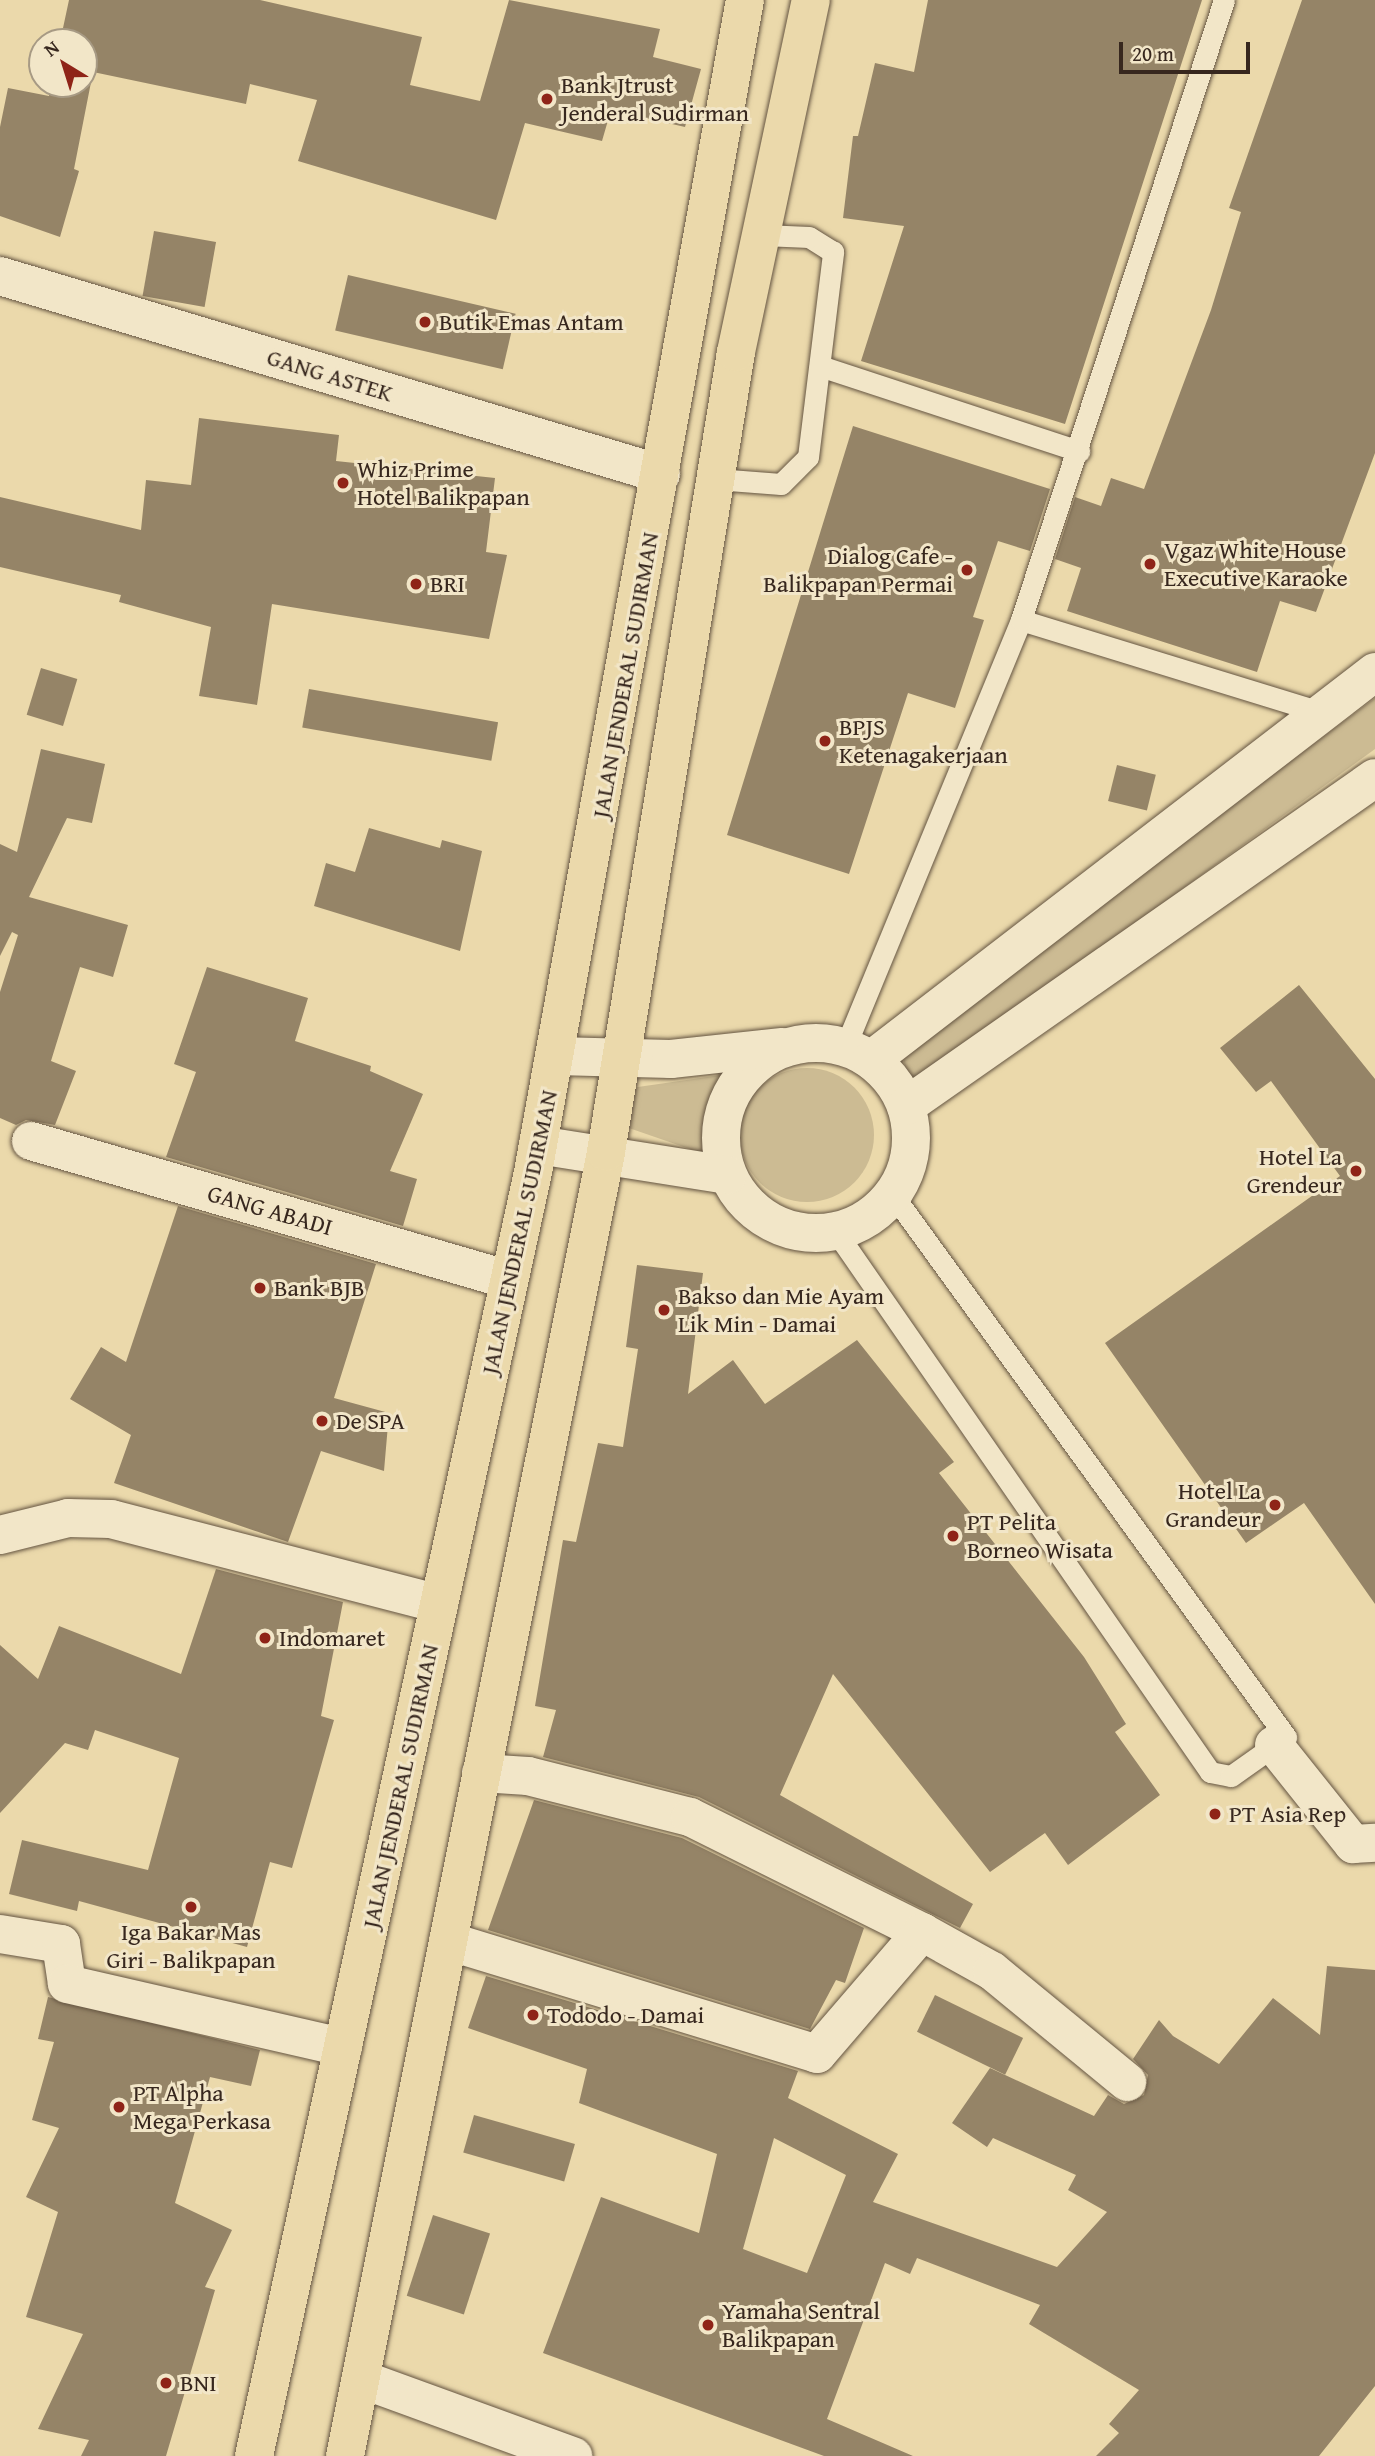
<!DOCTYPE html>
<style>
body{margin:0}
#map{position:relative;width:1375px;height:2456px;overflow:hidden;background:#ebd9ab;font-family:"Gentium Book Plus",serif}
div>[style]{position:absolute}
.green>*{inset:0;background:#ccbb93}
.round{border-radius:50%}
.building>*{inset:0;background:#958467;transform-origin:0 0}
.roads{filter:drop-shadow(0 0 2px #645441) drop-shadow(0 0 2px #645441)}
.service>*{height:21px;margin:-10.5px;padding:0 10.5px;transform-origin:10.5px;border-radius:10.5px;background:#f2e6c8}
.minor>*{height:38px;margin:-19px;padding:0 19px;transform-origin:19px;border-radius:19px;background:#f2e6c8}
.minor>.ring{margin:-19px;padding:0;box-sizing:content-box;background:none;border:38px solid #f2e6c8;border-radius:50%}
.trunk>*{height:38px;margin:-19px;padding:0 19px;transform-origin:19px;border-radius:19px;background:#ebd9ab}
.dots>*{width:19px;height:19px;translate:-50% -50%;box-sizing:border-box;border:4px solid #f2e6c8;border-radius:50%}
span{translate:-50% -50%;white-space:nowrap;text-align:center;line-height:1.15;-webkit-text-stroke:6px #f2e6c8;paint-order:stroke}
.poi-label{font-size:24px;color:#37271e}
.left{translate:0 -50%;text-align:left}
.right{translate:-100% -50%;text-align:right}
.street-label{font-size:24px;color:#37271e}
.north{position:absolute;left:28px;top:28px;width:70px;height:70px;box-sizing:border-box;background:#f2e6c8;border:2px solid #a79a84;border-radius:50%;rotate:322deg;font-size:19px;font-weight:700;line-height:28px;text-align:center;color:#37271e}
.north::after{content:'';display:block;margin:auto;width:24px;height:32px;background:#8f2418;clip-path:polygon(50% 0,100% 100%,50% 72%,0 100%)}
.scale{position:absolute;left:1119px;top:42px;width:131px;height:32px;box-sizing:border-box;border:4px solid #37271e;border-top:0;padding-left:9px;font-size:21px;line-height:24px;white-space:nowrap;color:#37271e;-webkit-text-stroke:5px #f2e6c8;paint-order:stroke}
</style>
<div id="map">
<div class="green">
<div style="clip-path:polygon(1375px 698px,1375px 749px,932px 1071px,916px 1079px,906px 1073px,902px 1051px)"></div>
<div class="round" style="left:740px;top:1068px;width:134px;height:134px"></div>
<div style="clip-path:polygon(728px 1074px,711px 1098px,707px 1155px,626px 1127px,631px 1088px)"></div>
</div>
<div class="building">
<div style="clip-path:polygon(69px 0,260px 0,422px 37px,410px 85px,480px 101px,509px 0,660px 29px,653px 57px,701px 69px,685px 127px,611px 110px,602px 141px,525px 123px,496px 220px,298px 161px,317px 100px,250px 84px,246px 104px,93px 72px,74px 169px,79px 171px,60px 237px,0 216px,0 127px,8px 88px,49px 96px,51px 84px,84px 84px,84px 42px,60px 42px)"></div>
<div style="clip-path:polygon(928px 0,1202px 0,1065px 424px,861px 361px,904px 226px,843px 218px,853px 136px,858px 136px,875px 63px,914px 72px)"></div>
<div style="clip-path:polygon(1302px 0,1375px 0,1375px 453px,1316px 612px,1280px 601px,1257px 672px,1067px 611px,1081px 568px,1055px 559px,1075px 497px,1101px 506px,1111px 478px,1144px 489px,1211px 310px,1241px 212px,1229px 208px)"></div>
<div style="left:154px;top:231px;width:63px;height:66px;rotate:10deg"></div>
<div style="left:348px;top:275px;width:172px;height:57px;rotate:13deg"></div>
<div style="clip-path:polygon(199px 418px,339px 435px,336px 461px,495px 478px,486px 552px,507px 555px,489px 639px,272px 604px,257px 705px,199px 696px,211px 627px,119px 602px,121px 595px,0 567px,0 497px,141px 530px,146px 480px,191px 485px)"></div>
<div style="clip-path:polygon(853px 426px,1050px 489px,1030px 551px,998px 541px,973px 617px,984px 620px,955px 708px,908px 693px,849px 874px,727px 835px)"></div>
<div style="left:41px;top:668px;width:38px;height:49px;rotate:17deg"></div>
<div style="left:309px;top:689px;width:192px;height:39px;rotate:10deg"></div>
<div style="clip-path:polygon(41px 749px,105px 764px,92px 823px,67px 818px,29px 897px,128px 925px,113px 977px,80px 967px,51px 1061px,76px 1071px,55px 1125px,26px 1120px,16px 1125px,0 1118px,0 992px,18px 935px,12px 932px,0 956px,0 844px,17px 852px)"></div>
<div style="left:1117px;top:765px;width:40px;height:37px;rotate:14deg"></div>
<div style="clip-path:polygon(369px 828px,440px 848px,442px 840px,482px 851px,460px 951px,314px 906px,326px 863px,355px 872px)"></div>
<div style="clip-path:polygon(207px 967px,308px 998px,295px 1041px,371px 1066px,370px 1071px,423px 1094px,390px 1171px,417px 1179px,403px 1226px,166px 1157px,196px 1072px,174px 1064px)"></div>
<div style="clip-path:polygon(1299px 985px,1375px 1079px,1375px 1604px,1304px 1503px,1246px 1543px,1105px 1343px,1340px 1176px,1271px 1081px,1256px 1092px,1220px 1048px)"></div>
<div style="clip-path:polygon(178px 1206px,376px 1264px,334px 1398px,389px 1413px,384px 1471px,321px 1451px,288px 1542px,114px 1483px,131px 1435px,70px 1399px,101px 1347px,126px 1362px)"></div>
<div style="clip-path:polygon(637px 1265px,703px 1273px,688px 1394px,733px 1360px,765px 1404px,857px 1340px,954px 1462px,939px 1473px,1084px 1657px,1126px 1724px,1115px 1732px,1160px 1795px,1068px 1865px,1045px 1833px,990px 1872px,833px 1674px,780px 1795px,973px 1904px,960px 1928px,699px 1797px,543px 1757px,556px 1710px,535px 1706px,563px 1540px,576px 1542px,598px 1443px,623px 1447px,638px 1349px,626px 1347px)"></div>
<div style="clip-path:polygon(216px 1569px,343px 1602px,321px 1716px,334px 1720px,292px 1868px,270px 1862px,247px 1947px,79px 1901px,77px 1911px,9px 1894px,22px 1840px,148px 1870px,179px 1758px,95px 1730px,88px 1750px,65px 1743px,0 1813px,0 1645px,38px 1679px,59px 1626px,181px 1674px)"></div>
<div style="clip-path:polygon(534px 1800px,682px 1838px,864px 1928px,845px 1983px,836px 1980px,810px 2029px,488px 1930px)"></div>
<div style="clip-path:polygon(evenodd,1327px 1966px,1375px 1970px,1375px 2386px,1319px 2456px,1096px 2456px,1119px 2433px,1109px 2424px,1139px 2390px,1029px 2324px,1040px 2305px,917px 2258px,910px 2274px,885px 2263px,827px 2419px,913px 2456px,824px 2456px,543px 2353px,601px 2197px,699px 2233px,717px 2154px,579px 2103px,587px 2069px,468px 2028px,486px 1976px,798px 2071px,788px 2098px,898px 2154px,873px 2202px,1057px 2267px,1107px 2212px,1068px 2190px,1076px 2175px,993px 2138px,987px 2147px,952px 2123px,990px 2068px,1094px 2116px,1108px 2095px,1124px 2104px,1144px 2095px,1148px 2075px,1133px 2059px,1159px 2020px,1173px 2036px,1219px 2064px,1273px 1998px,1320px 2035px,1327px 1966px,774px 2138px,846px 2175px,807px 2273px,743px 2249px,774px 2138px)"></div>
<div style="left:935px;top:1995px;width:98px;height:41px;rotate:26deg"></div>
<div style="clip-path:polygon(48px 1997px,260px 2050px,251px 2086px,210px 2077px,175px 2203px,232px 2230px,205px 2287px,215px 2290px,166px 2456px,81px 2456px,89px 2440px,38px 2429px,83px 2334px,26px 2317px,58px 2212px,26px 2197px,59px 2128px,32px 2120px,54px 2042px,38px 2039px)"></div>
<div style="left:474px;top:2115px;width:105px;height:39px;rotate:16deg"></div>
<div style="left:433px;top:2215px;width:60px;height:85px;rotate:18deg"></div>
</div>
<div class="roads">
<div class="service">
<div style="left:820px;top:366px;width:273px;rotate:18.2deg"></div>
<div style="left:716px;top:479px;width:65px;rotate:4.4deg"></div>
<div style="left:781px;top:484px;width:38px;rotate:-45deg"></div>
<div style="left:808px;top:457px;width:207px;rotate:-83deg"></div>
<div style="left:833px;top:252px;width:28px;rotate:-148deg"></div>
<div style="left:809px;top:237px;width:46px;rotate:-177.5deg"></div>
<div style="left:1021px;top:620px;width:313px;rotate:17.1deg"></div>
<div style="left:845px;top:1047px;width:462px;rotate:-67.6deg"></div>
<div style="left:1021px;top:620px;width:652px;rotate:-71.87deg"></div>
<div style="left:836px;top:1232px;width:657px;rotate:55.29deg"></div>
<div style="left:1210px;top:1772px;width:21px;rotate:11deg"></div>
<div style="left:1231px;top:1776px;width:67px;rotate:-35.3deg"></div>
<div style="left:1286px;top:1737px;width:669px;rotate:-125.95deg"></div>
</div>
<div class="minor">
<div style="left:0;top:276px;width:690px;rotate:16.68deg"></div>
<div class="ring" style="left:721px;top:1043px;width:152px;height:152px"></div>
<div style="left:556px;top:1056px;width:115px;rotate:1.5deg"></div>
<div style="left:671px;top:1059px;width:112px;rotate:-6.2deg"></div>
<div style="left:871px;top:1060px;width:636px;rotate:-37.59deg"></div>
<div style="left:906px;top:1106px;width:572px;rotate:-34.97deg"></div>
<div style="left:31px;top:1141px;width:498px;rotate:16.2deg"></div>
<div style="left:538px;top:1145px;width:192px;rotate:9deg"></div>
<div style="left:0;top:1535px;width:70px;rotate:-14deg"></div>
<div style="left:68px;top:1518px;width:43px;rotate:1.3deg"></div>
<div style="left:111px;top:1519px;width:339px;rotate:14.5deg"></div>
<div style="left:1274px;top:1745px;width:127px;rotate:51.4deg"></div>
<div style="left:1353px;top:1844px;width:22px;rotate:-3deg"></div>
<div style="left:481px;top:1773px;width:47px;rotate:3.7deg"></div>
<div style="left:528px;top:1776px;width:167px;rotate:14.2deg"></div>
<div style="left:690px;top:1817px;width:259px;rotate:26.4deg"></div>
<div style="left:0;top:1934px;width:62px;rotate:9.3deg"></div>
<div style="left:61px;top:1944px;width:40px;rotate:81.5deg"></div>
<div style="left:67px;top:1984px;width:283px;rotate:12.9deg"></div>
<div style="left:448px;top:1941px;width:386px;rotate:17deg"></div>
<div style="left:817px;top:2054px;width:161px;rotate:-49.3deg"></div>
<div style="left:922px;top:1932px;width:80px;rotate:29.1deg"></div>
<div style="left:992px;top:1971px;width:175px;rotate:39.4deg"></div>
<div style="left:361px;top:2379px;width:226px;rotate:20deg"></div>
</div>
<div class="trunk">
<div style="left:254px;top:2456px;width:1314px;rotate:-77.74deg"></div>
<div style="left:533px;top:1172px;width:1191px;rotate:-79.75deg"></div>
<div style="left:345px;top:2456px;width:1330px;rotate:-78.68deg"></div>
<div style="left:606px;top:1152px;width:810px;rotate:-80.77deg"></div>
<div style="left:736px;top:352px;width:360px;rotate:-78deg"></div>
</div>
</div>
<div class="dots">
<div style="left:547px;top:99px;background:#8f2418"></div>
<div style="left:425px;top:322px;background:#8f2418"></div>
<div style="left:343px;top:483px;background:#8f2418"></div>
<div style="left:1150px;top:564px;background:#8f2418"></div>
<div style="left:967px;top:570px;background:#8f2418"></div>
<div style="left:416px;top:584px;background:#8f2418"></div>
<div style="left:825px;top:741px;background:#8f2418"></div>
<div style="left:1356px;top:1171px;background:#8f2418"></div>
<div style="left:260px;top:1288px;background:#8f2418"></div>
<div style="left:664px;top:1310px;background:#8f2418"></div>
<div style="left:322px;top:1421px;background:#8f2418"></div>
<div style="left:1275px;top:1505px;background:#8f2418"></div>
<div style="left:953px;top:1536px;background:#8f2418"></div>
<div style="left:265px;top:1638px;background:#8f2418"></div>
<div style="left:1215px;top:1814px;background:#8f2418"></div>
<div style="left:191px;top:1907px;background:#8f2418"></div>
<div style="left:533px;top:2015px;background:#8f2418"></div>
<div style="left:119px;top:2107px;background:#8f2418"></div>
<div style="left:708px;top:2325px;background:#8f2418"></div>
<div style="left:166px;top:2383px;background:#8f2418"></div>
</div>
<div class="poi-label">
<span class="left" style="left:561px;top:99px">Bank Jtrust<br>Jenderal Sudirman</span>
<span class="left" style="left:439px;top:322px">Butik Emas Antam</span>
<span class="left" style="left:357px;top:483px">Whiz Prime<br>Hotel Balikpapan</span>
<span class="left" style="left:1164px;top:564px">Vgaz White House<br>Executive Karaoke</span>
<span class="right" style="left:953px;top:570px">Dialog Cafe -<br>Balikpapan Permai</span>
<span class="left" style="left:430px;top:584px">BRI</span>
<span class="left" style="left:839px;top:741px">BPJS<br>Ketenagakerjaan</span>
<span class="right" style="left:1342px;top:1171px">Hotel La<br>Grendeur</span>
<span class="left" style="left:274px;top:1288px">Bank BJB</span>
<span class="left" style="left:678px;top:1310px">Bakso dan Mie Ayam<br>Lik Min - Damai</span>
<span class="left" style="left:336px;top:1421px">De SPA</span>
<span class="right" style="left:1261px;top:1505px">Hotel La<br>Grandeur</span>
<span class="left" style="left:967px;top:1536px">PT Pelita<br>Borneo Wisata</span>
<span class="left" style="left:279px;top:1638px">Indomaret</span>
<span class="left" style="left:1229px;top:1814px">PT Asia Rep</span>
<span style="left:191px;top:1946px">Iga Bakar Mas<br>Giri - Balikpapan</span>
<span class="left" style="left:547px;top:2015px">Tododo - Damai</span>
<span class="left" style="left:133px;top:2107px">PT Alpha<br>Mega Perkasa</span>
<span class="left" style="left:722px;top:2325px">Yamaha Sentral<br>Balikpapan</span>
<span class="left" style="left:180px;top:2383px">BNI</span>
</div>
<div class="street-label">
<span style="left:330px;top:375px;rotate:17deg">GANG ASTEK</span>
<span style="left:625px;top:675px;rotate:-80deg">JALAN JENDERAL SUDIRMAN</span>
<span style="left:270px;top:1210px;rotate:16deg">GANG ABADI</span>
<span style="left:519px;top:1232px;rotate:-78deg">JALAN JENDERAL SUDIRMAN</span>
<span style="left:400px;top:1786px;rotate:-78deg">JALAN JENDERAL SUDIRMAN</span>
</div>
<div class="north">N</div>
<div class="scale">20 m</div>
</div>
